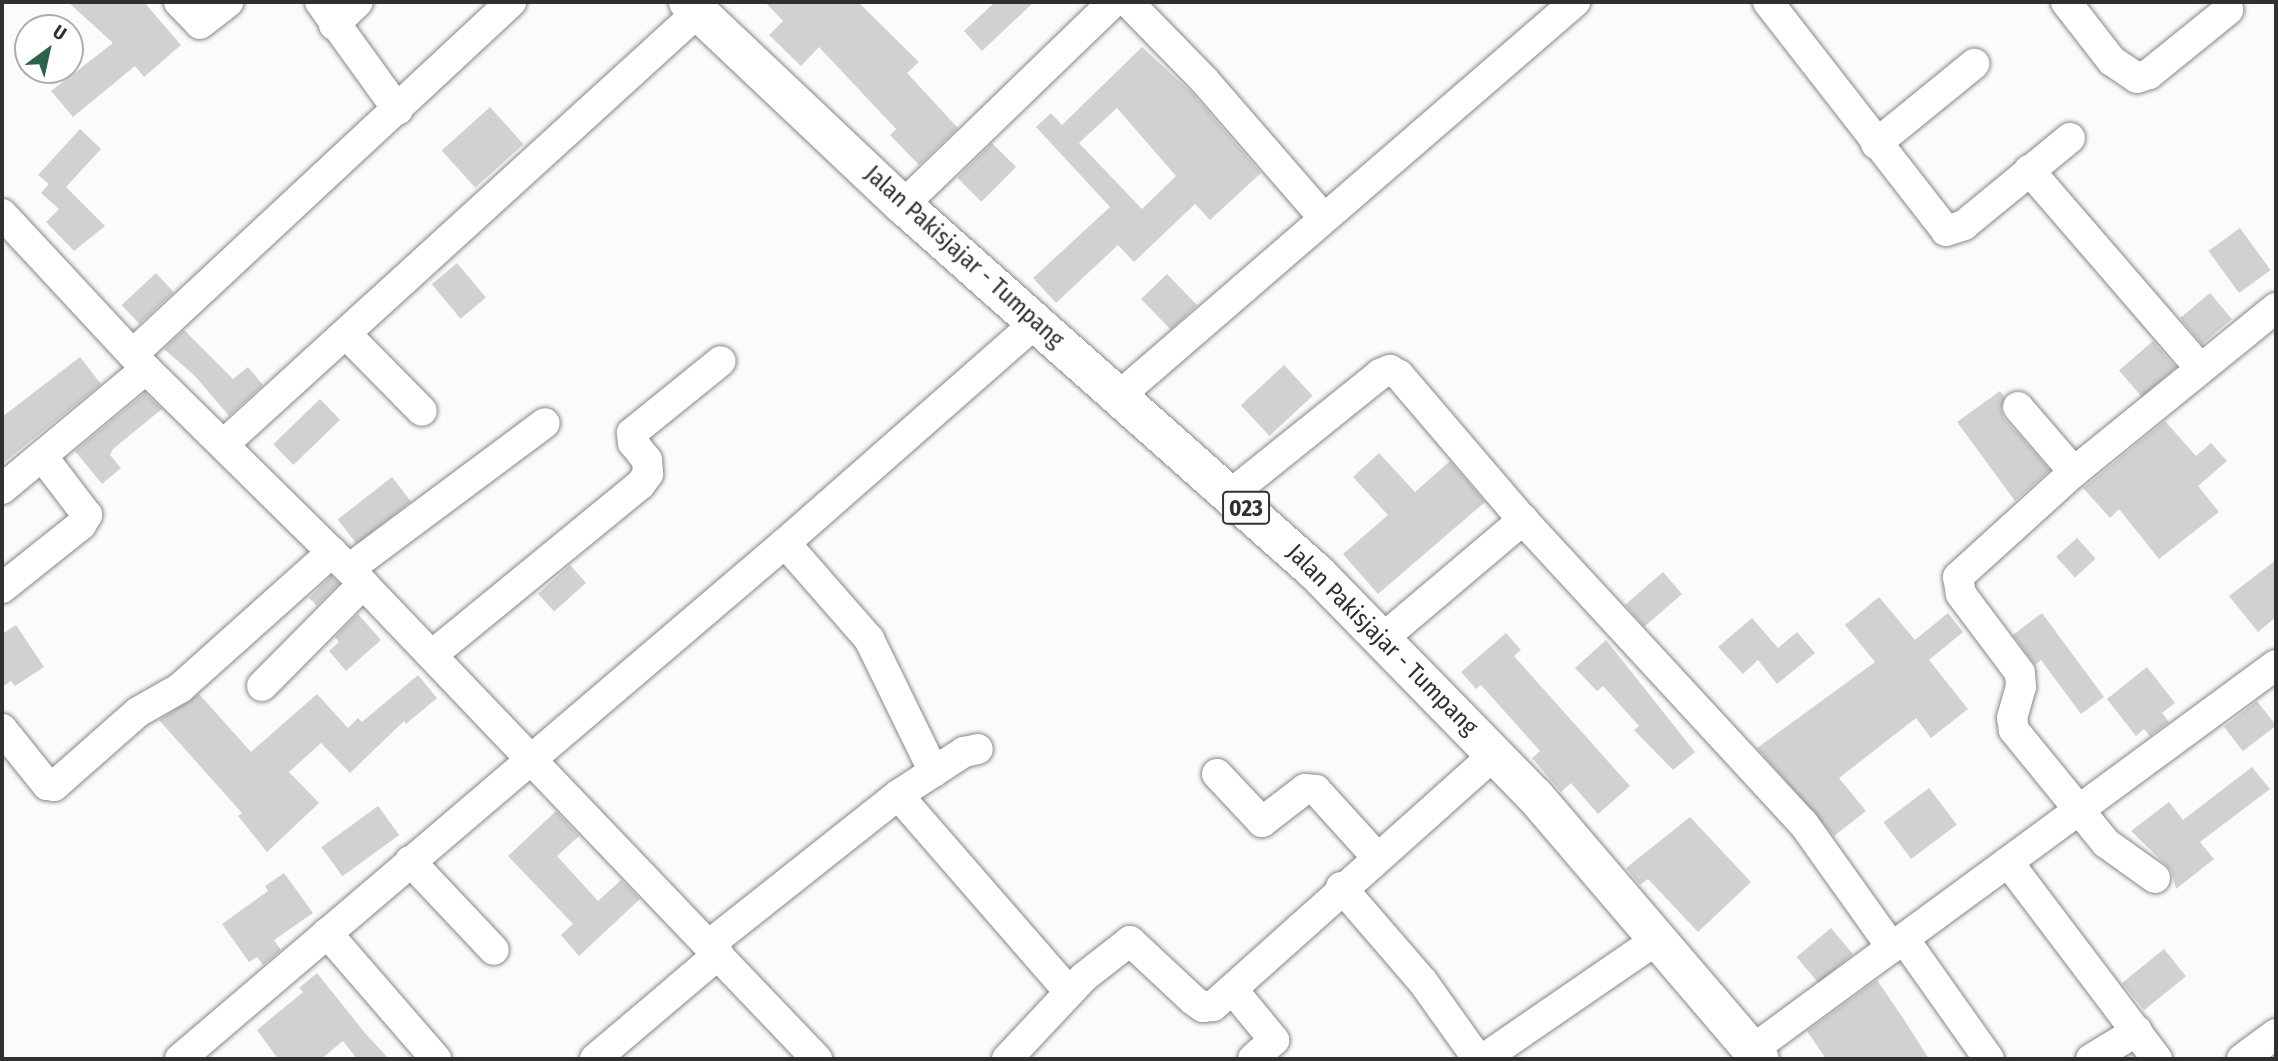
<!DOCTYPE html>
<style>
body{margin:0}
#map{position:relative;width:2278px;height:1061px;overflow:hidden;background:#fbfbfd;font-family:"Fira Sans Condensed",sans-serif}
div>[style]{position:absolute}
.building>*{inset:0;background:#d3d1d0;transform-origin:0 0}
.roads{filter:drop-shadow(0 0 2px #878789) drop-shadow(0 0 2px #878789)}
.minor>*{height:30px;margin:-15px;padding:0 15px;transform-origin:15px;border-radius:15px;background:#fff}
.primary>*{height:38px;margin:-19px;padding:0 19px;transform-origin:19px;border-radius:19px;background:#fff}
span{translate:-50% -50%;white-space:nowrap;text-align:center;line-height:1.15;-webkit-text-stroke:5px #fff;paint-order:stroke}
.shield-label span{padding:2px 5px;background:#fff;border:2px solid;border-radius:5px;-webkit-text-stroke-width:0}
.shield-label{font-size:23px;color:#303031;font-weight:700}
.street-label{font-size:24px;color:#303031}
.frame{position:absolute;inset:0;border:4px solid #303031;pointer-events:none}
.north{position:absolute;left:14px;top:14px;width:70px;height:70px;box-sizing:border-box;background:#fff;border:2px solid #acacad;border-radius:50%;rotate:33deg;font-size:19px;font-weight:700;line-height:28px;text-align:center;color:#303031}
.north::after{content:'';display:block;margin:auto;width:24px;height:32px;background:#2c634b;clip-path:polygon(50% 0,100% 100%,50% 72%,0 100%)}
</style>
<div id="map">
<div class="building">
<div style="clip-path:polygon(68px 2px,144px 2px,181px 45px,144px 77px,135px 66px,73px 117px,51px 91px,113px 43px)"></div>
<div style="clip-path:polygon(765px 2px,858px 2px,919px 62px,907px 73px,958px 128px,919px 165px,890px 135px,896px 129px,819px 47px,801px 66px,769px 35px,783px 21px)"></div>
<div style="clip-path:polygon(995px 2px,1034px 2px,982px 51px,964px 31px)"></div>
<div style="clip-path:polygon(evenodd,1142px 47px,1192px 93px,1261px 173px,1210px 220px,1195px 204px,1134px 262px,1118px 245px,1056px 303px,1033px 278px,1110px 207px,1036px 127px,1051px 113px,1062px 125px,1142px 47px,1117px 108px,1176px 176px,1142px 209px,1079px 143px,1117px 108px)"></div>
<div style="left:490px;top:107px;width:50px;height:65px;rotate:48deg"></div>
<div style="clip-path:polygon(80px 129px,101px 149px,66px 187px,105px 226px,74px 251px,46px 222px,59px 209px,41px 193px,49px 184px,38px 175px)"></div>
<div style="left:992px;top:143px;width:34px;height:49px;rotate:45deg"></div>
<div style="left:2240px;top:228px;width:52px;height:39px;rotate:54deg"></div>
<div style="left:457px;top:263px;width:45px;height:33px;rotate:50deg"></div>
<div style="left:156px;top:273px;width:26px;height:47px;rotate:47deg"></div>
<div style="left:1167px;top:274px;width:43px;height:36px;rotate:46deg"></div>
<div style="left:2210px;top:293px;width:34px;height:39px;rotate:50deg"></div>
<div style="clip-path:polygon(184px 330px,233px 379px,248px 367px,263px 385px,229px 416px,195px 376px,164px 349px)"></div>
<div style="left:2153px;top:341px;width:35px;height:45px;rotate:49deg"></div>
<div style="clip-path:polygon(80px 357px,101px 384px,2px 464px,2px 417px)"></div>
<div style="left:1284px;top:365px;width:42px;height:59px;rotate:47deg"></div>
<div style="clip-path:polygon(2000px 391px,2005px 397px,2001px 410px,2004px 418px,2050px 470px,2015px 501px,1957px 422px)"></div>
<div style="clip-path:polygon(145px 393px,162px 409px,113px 449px,110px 455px,121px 468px,102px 484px,75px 451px)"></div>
<div style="left:320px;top:399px;width:29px;height:65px;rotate:46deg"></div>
<div style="clip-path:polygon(2165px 421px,2196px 456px,2211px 443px,2227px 461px,2198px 486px,2219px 512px,2159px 559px,2119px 509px,2110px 518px,2083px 488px)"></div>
<div style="clip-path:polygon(1379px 453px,1415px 492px,1450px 461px,1485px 502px,1378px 594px,1343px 554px,1388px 515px,1353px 477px)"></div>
<div style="left:392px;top:477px;width:31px;height:69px;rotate:52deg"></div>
<div style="left:2077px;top:538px;width:28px;height:28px;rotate:48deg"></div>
<div style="clip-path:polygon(2276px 560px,2276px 617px,2258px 632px,2229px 596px)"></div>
<div style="left:570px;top:565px;width:24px;height:43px;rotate:48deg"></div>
<div style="left:1663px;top:572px;width:29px;height:50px;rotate:49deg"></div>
<div style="left:331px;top:576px;width:11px;height:31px;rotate:45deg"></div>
<div style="clip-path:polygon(1879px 597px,1915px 640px,1948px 613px,1963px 632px,1929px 660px,1968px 709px,1931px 738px,1916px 718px,1839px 778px,1866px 811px,1834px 836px,1757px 748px,1875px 662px,1845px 625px)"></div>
<div style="clip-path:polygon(2042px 613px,2104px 697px,2081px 714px,2041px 660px,2035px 665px,2013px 635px)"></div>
<div style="clip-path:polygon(358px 614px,381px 640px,346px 671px,329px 651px,339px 642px,335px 637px)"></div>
<div style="clip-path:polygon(1752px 618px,1778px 648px,1797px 632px,1815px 653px,1777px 684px,1758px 660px,1743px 674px,1718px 647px)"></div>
<div style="clip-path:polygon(16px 625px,44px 667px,15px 686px,11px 681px,2px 687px,2px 634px)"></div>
<div style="clip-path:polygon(1506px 633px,1521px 650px,1514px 656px,1630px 786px,1598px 814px,1571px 783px,1561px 792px,1532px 758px,1540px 751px,1481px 685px,1476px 689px,1461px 672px)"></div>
<div style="clip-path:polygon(1606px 640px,1695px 752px,1673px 770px,1634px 730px,1639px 726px,1603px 686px,1597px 691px,1575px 668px)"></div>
<div style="clip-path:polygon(2147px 667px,2175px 703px,2162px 713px,2169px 722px,2150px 736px,2144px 729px,2136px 736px,2107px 699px)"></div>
<div style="clip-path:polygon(418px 675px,437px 698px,406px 724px,404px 721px,350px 773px,321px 743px,289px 772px,319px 803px,267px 852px,238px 816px,242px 813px,159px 720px,199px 694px,251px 752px,317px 694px,348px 728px,358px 718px,362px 722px)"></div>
<div style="left:2257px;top:701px;width:31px;height:42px;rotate:52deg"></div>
<div style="clip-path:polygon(2252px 767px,2270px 789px,2200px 842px,2214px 859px,2176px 889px,2171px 870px,2131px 831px,2169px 802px,2183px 820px)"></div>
<div style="left:1929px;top:788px;width:46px;height:57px;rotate:53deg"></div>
<div style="left:378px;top:806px;width:36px;height:70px;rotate:54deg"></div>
<div style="clip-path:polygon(556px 811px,579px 836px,557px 856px,598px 901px,621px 880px,640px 899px,579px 956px,561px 935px,573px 924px,508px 856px)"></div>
<div style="clip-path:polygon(1690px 817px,1751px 882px,1698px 932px,1648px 879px,1640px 885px,1626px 868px)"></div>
<div style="clip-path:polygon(284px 873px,313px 913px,274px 940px,281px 950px,263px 965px,257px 957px,249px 962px,222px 924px,268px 891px,265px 886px)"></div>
<div style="left:1831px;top:928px;width:34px;height:45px;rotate:50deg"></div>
<div style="left:2164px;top:949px;width:35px;height:54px;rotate:51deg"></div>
<div style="clip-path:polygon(317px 973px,365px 1033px,389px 1059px,357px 1059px,343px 1041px,321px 1059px,278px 1059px,257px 1030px,303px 992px,299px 988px)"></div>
<div style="clip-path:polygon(1877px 980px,1903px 1018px,1929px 1059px,1826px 1059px,1807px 1031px)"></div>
</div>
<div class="roads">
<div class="minor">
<div style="left:179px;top:2px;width:30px;rotate:46deg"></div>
<div style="left:200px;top:24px;width:36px;rotate:-38deg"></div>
<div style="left:320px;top:2px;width:133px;rotate:54.2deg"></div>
<div style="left:1128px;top:2px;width:110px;rotate:45.7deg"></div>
<div style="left:1205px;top:81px;width:180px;rotate:49.1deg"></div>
<div style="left:1768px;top:2px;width:290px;rotate:52.1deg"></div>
<div style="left:1946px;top:231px;width:19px;rotate:-18deg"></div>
<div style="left:1964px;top:225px;width:137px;rotate:-39.4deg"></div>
<div style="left:2066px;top:2px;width:75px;rotate:52.1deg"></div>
<div style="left:2112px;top:61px;width:30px;rotate:34deg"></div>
<div style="left:2137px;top:78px;width:13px;rotate:-18deg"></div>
<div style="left:2149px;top:74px;width:102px;rotate:-39deg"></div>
<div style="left:334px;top:25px;width:33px;rotate:-44deg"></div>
<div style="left:1876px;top:144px;width:127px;rotate:-39.2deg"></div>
<div style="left:2029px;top:170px;width:260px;rotate:49.2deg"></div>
<div style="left:903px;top:205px;width:292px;rotate:-44deg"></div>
<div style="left:2px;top:214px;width:212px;rotate:47.1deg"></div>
<div style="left:146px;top:369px;width:285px;rotate:44.6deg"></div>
<div style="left:349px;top:569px;width:678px;rotate:46.32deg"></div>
<div style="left:348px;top:336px;width:105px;rotate:45.4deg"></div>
<div style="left:133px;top:354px;width:517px;rotate:-42.96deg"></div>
<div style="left:1119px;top:396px;width:603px;rotate:-40.83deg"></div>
<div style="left:2018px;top:407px;width:86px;rotate:49.3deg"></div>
<div style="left:224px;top:444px;width:643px;rotate:-42.35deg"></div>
<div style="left:2px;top:489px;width:187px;rotate:-39.8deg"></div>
<div style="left:1231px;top:494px;width:191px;rotate:-38.8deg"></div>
<div style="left:1380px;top:374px;width:11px;rotate:-22deg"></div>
<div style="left:1390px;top:370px;width:10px;rotate:29deg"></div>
<div style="left:1399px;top:375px;width:191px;rotate:49.5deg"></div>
<div style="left:1523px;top:520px;width:413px;rotate:47.3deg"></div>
<div style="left:1803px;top:823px;width:153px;rotate:54.5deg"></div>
<div style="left:785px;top:543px;width:128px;rotate:48.8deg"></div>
<div style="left:869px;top:639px;width:148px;rotate:64deg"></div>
<div style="left:349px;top:569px;width:244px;rotate:-36.7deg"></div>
<div style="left:2px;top:588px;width:101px;rotate:-38.6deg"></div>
<div style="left:81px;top:525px;width:12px;rotate:-59deg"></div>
<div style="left:87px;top:515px;width:74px;rotate:-127.3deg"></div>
<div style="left:1382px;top:639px;width:185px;rotate:-40.2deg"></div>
<div style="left:432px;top:655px;width:269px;rotate:-39.3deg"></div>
<div style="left:640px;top:485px;width:14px;rotate:-54deg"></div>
<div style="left:648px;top:474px;width:14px;rotate:-94deg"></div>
<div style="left:647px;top:460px;width:22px;rotate:-129deg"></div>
<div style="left:633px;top:443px;width:10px;rotate:-96deg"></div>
<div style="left:632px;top:433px;width:114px;rotate:-39deg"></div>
<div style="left:262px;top:686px;width:144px;rotate:-45.3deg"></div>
<div style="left:2px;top:729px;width:72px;rotate:51.2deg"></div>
<div style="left:47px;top:785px;width:7px;rotate:8deg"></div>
<div style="left:54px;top:786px;width:112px;rotate:-41.4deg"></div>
<div style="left:138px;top:712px;width:48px;rotate:-29.7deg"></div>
<div style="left:180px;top:688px;width:204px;rotate:-41.8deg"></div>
<div style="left:1217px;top:774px;width:66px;rotate:46.8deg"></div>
<div style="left:1262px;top:822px;width:54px;rotate:-37.5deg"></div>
<div style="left:1305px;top:789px;width:11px;rotate:5deg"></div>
<div style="left:1316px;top:790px;width:89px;rotate:47.7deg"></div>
<div style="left:898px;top:795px;width:261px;rotate:49deg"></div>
<div style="left:410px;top:861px;width:122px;rotate:46.7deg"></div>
<div style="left:2008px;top:862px;width:247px;rotate:52.9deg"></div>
<div style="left:2155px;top:878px;width:60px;rotate:-144.5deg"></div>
<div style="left:2106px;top:843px;width:146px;rotate:-129.2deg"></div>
<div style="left:2014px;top:730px;width:12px;rotate:-99deg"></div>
<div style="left:2012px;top:718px;width:32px;rotate:-74deg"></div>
<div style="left:2021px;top:687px;width:14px;rotate:-94deg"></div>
<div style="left:2020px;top:673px;width:99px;rotate:-126.8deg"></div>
<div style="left:1961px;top:594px;width:17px;rotate:-100deg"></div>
<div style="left:1958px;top:577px;width:156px;rotate:-42.2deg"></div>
<div style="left:2074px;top:472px;width:260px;rotate:-39.1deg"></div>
<div style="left:1341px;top:887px;width:125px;rotate:49.2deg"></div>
<div style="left:1423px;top:982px;width:95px;rotate:54.5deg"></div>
<div style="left:327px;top:933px;width:167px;rotate:49.1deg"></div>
<div style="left:1904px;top:939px;width:147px;rotate:54.7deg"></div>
<div style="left:710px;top:944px;width:240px;rotate:-38.4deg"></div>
<div style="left:898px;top:795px;width:79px;rotate:-33.1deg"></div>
<div style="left:964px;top:752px;width:14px;rotate:-12deg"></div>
<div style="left:1233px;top:990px;width:65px;rotate:50.6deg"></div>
<div style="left:1274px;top:1040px;width:28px;rotate:138deg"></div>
<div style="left:1752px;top:1050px;width:650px;rotate:-36.31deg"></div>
<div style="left:180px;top:1059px;width:795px;rotate:-40.46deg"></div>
<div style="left:785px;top:543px;width:335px;rotate:-41.3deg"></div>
<div style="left:595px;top:1059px;width:162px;rotate:-40.3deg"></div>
<div style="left:1007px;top:1059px;width:112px;rotate:-46.8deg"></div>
<div style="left:1084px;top:977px;width:58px;rotate:-38deg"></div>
<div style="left:1130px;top:941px;width:86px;rotate:43.1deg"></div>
<div style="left:1193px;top:1000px;width:12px;rotate:35deg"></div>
<div style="left:1203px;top:1007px;width:10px;rotate:-6deg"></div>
<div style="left:1213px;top:1006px;width:380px;rotate:-41.8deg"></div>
<div style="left:1483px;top:1059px;width:214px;rotate:-34.5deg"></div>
<div style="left:2091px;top:1059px;width:54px;rotate:-31.3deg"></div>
<div style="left:2242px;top:1059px;width:42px;rotate:-36.3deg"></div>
</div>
<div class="primary">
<div style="left:688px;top:2px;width:296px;rotate:43.4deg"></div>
<div style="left:903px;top:205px;width:555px;rotate:41.64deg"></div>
<div style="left:1318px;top:574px;width:310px;rotate:45.7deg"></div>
<div style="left:1535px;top:796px;width:346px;rotate:49.5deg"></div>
</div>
</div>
<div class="shield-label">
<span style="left:1246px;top:508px">023</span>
</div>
<div class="street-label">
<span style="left:964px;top:257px;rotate:42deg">Jalan Pakisjajar - Tumpang</span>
<span style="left:1382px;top:640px;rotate:45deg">Jalan Pakisjajar - Tumpang</span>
</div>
<div class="frame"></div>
<div class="north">U</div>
</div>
